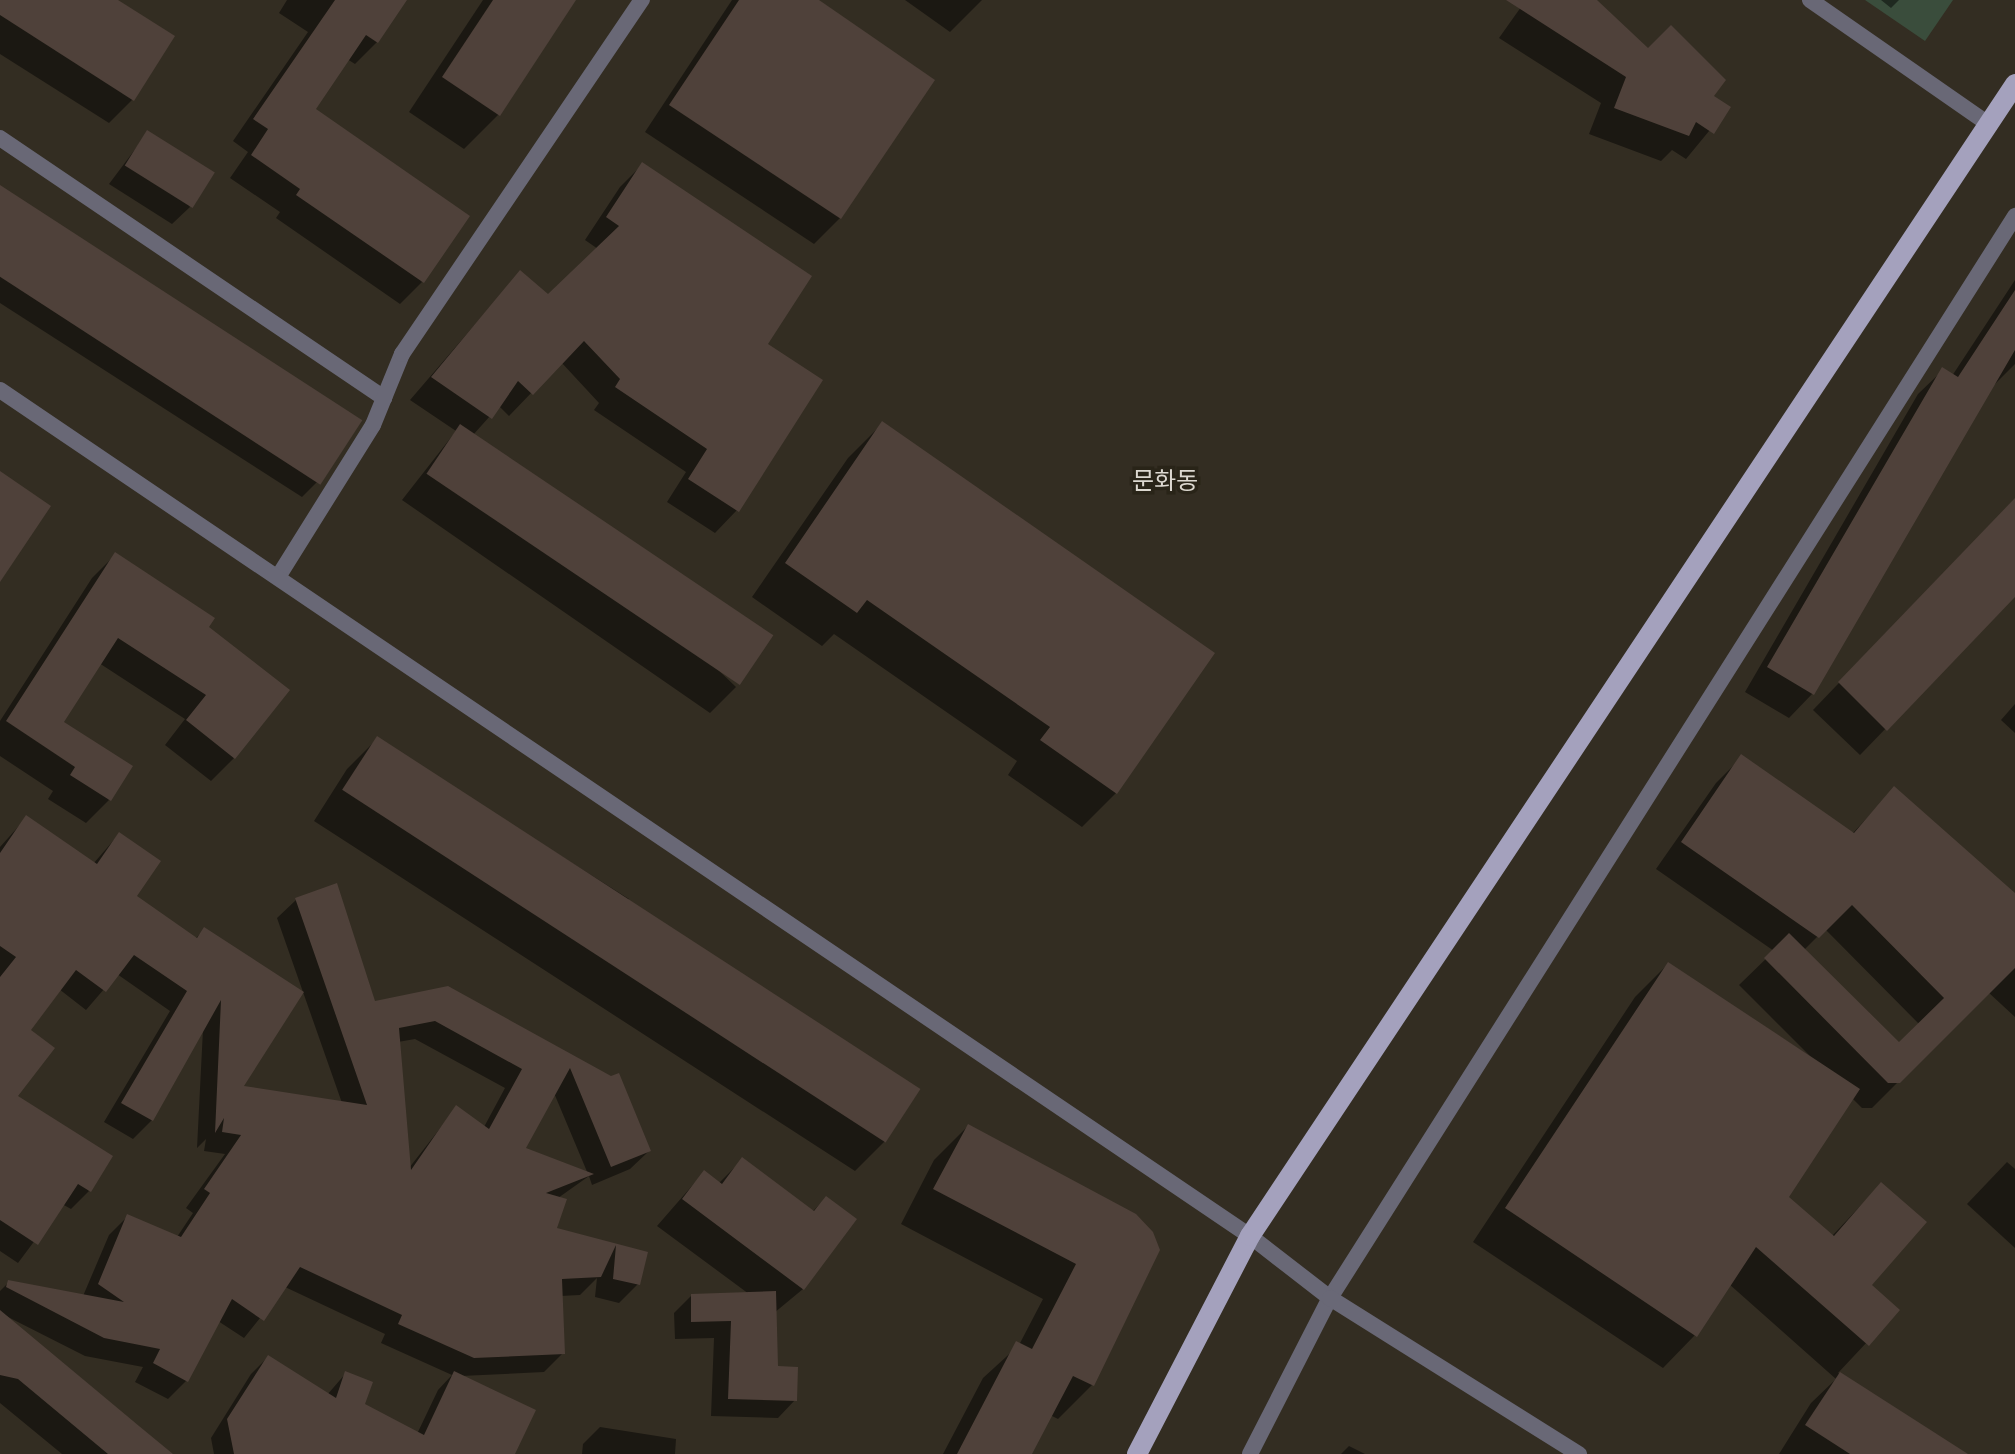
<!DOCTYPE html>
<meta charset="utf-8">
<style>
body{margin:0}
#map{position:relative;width:2015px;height:1454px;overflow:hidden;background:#332d22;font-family:Commissioner,"Noto Sans KR",sans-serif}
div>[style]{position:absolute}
.green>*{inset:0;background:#3a4d3c}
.shadow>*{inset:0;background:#0007}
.building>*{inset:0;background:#4f413a;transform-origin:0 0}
.minor>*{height:16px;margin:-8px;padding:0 8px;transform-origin:8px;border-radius:8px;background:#696876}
.tertiary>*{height:16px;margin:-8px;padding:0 8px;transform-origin:8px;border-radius:8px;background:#696876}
.primary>*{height:20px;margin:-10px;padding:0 10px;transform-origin:10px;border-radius:10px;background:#a4a1bd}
span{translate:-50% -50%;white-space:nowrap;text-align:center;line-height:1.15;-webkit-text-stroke:7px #292418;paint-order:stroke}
.quarter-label{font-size:24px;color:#dcd8d0}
</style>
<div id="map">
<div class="green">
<div style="clip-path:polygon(1865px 0,1953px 0,1925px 41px)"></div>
</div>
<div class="shadow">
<div style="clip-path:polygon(0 0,114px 0,132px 100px,109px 123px,0 54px)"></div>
<div style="clip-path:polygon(287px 0,404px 0,377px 42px,355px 64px,347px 59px,313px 109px,422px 282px,400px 304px,276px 218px,280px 212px,230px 178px,248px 152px,233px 141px,308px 32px,279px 13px)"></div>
<div style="clip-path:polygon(483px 0,573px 0,498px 115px,464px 149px,409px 112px)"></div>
<div style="clip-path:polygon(732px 0,816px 0,840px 218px,814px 244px,645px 132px)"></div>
<div style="clip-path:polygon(905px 0,982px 0,950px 32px)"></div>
<div style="clip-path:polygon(1526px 0,1594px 0,1648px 51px,1728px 108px,1686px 159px,1672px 150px,1661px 161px,1589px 134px,1601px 103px,1499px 38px)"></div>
<div style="clip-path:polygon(1881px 0,1899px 0,1891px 8px)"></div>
<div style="clip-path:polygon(148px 132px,190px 207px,172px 224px,109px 184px)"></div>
<div style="clip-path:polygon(642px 165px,765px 345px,737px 510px,715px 533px,667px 502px,686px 472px,594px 410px,599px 403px,561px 362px,509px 416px,499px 406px,473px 435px,736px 687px,710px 713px,402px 500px,456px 431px,410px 400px,520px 272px,548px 296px,598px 249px,585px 240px,620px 187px)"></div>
<div style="clip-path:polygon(0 188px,327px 472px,302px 497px,0 303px)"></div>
<div style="clip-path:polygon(2015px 280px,2015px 364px,1993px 386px,1813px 693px,1789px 718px,1745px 692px,1918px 394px,1943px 370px,1952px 376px)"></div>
<div style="clip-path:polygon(882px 424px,1116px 793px,1082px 827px,1008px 775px,1017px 761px,834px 634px,822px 646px,752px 597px,848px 458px)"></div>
<div style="clip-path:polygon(2015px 513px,2015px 595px,1860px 755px,1813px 710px,1983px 533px)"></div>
<div style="clip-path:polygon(115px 555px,207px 627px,234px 758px,211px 781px,165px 745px,185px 719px,99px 663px,61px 723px,109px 800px,86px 823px,48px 799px,53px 791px,0 756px,0 721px,92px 578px)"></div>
<div style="clip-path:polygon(2015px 704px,2015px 733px,2001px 720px)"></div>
<div style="clip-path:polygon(377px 739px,629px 899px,626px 903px,885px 1141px,855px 1171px,314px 821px,347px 769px)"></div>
<div style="clip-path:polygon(evenodd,1742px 757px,1852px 834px,1894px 789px,2015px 896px,2015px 1017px,1988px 992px,1872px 1108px,1862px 1108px,1852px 1098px,1787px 1197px,1832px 1236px,1881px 1184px,1869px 1285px,1897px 1310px,1838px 1373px,1964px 1454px,1779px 1454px,1811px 1403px,1836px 1379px,1729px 1284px,1695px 1335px,1663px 1368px,1473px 1242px,1635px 997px,1668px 964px,1810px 1056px,1739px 985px,1774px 951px,1656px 869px,1716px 783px,1742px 757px,1825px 929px,1920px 1025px,1899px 1045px,1804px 950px,1825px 929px)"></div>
<div style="clip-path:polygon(evenodd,26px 818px,93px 864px,119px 834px,134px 897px,195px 939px,204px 930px,301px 993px,241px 1088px,342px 1103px,277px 918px,296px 900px,373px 1003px,448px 988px,611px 1078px,649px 1151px,630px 1169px,592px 1185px,589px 1176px,558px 1198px,554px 1230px,645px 1253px,638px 1284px,619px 1303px,595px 1297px,597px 1278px,580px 1295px,560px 1296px,563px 1353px,544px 1372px,461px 1376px,511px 1454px,214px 1454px,211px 1438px,251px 1374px,268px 1357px,327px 1395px,346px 1373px,363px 1405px,417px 1434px,438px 1390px,452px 1375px,381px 1343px,385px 1334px,285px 1287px,244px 1338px,218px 1321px,187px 1380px,168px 1399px,135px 1382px,143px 1367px,85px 1356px,6px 1316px,148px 1454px,62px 1454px,0 1403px,0 1291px,9px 1282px,83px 1296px,109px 1235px,128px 1216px,177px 1237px,193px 1213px,186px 1208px,225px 1154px,204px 1151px,206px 1139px,197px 1148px,203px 1029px,152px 1120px,133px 1139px,104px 1122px,170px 1011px,117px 974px,86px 1010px,59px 989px,28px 1030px,15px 1096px,89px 1191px,71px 1209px,62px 1204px,18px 1263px,0 1251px,0 847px,26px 818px,415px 1039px,505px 1088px,484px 1127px,456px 1108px,409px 1168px,398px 1042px,415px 1039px,26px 818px,554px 1093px,588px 1174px,523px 1149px,554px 1093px)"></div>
<div style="clip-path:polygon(968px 1126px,1158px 1250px,1092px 1385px,1058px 1419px,1050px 1415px,1030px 1454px,943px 1454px,983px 1378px,1019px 1345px,1043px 1299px,901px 1224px,934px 1160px)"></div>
<div style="clip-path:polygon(742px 1160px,812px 1212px,826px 1198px,803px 1289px,774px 1313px,776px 1368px,795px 1400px,778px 1418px,711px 1416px,714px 1338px,675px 1339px,674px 1313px,691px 1296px,749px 1294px,657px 1226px,704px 1172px,719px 1183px)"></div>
<div style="clip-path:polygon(2007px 1162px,2015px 1169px,2015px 1248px,1967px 1204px)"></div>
<div style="clip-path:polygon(600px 1427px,676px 1439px,675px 1454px,582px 1454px,583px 1444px)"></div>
<div style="clip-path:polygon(1349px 1446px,1365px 1454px,1341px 1454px)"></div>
</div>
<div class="building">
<div style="clip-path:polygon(0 0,118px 0,175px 36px,134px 101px,0 15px)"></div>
<div style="clip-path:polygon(335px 0,407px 0,378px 43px,366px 35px,316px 109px,470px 216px,424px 283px,296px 195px,300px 189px,251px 155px,268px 129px,253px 119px)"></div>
<div style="clip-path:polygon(493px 0,576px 0,500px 116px,442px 77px)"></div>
<div style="clip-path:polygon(739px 0,819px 0,935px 80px,841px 219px,669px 105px)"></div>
<div style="clip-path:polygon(1506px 0,1597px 0,1648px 48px,1671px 25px,1726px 80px,1714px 96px,1731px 107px,1714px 134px,1696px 122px,1689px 136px,1614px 108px,1626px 77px)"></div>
<div style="left:147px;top:130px;width:80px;height:42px;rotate:32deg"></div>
<div style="clip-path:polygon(642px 162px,812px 276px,768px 344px,823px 380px,739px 512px,688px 479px,707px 449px,615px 387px,620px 379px,584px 341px,533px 395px,518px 381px,492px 419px,431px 377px,520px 270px,548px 294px,619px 226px,606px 217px)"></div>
<div style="left:0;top:185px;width:432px;height:77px;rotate:33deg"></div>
<div style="clip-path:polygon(2015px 290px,2015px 350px,1814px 695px,1767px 667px,1942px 367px,1958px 377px)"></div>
<div style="clip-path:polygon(882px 421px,1215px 653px,1117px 794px,1040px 740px,1050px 727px,867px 600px,857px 613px,785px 563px)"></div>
<div style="left:460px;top:424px;width:378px;height:60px;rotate:34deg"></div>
<div style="clip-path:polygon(0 471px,51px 506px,0 582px)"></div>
<div style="clip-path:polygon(2015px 498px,2015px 597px,1887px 731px,1838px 682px)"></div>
<div style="clip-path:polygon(115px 552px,215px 618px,209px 627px,290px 690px,235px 759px,186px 720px,206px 695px,118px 638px,64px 722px,133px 766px,111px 801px,70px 775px,75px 767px,6px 721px)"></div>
<div style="left:377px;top:736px;width:648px;height:64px;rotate:33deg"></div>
<div style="clip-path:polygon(1741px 754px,1854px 833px,1894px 786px,2015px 893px,2015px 968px,1900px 1083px,1888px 1083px,1764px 958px,1789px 933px,1899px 1042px,1944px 998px,1852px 905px,1819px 938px,1681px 842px)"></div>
<div style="clip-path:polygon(evenodd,26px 815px,97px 864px,119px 832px,161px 861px,137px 896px,197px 938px,204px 927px,304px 992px,244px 1086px,367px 1105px,295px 898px,337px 883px,375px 1001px,448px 986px,611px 1076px,619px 1073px,651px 1151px,611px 1167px,570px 1068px,526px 1148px,594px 1174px,546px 1193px,567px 1199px,557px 1228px,648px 1252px,640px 1285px,613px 1279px,616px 1245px,601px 1277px,562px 1279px,565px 1354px,474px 1358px,398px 1324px,402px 1315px,300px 1267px,264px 1321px,232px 1299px,188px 1382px,153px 1363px,160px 1349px,104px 1338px,6px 1287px,8px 1280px,124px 1302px,98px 1284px,127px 1214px,181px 1237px,210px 1193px,204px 1189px,241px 1135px,222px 1132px,224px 1118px,215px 1133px,221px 1000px,153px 1121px,121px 1103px,187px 991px,134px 955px,106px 992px,76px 970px,31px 1030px,55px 1048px,18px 1096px,113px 1156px,91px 1192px,78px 1184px,38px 1245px,0 1220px,0 977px,16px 957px,0 946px,0 853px,26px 815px,435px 1021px,522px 1069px,489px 1129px,456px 1105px,411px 1170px,399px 1028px,435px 1021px)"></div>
<div style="clip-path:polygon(1668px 962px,1860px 1089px,1789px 1197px,1834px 1236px,1881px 1182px,1927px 1222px,1872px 1285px,1900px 1310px,1869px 1346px,1756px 1247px,1697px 1337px,1505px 1208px)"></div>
<div style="clip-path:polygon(968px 1124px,1136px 1214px,1153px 1232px,1160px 1250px,1094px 1386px,1073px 1376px,1032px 1454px,957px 1454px,1016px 1341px,1032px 1349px,1076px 1264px,933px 1189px)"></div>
<div style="clip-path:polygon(742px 1157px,814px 1211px,826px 1196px,857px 1219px,804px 1290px,682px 1199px,704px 1170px,722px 1184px)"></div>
<div style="clip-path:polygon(776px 1291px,778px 1366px,798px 1367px,797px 1401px,728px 1399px,731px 1321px,691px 1322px,691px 1294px)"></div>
<div style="clip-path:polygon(0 1310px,139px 1426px,173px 1454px,108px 1454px,18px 1379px,0 1375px)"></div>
<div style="clip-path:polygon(268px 1355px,336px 1398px,345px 1371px,373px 1382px,365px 1404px,424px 1435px,454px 1371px,536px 1410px,515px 1454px,234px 1454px,227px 1419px)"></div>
<div style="clip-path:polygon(1840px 1372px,1968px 1454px,1850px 1454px,1805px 1425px)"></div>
</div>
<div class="minor">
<div style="left:1810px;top:0;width:219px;rotate:34.8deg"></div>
<div style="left:0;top:138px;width:464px;rotate:34.1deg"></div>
<div style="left:278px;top:577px;width:179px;rotate:-58deg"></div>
<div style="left:373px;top:425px;width:77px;rotate:-67.8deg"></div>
<div style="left:402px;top:354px;width:428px;rotate:-55.9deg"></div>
<div style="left:1250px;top:1454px;width:175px;rotate:-62.9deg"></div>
<div style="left:1330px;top:1298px;width:1281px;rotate:-57.66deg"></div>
</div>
<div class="tertiary">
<div style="left:0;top:390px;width:1509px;rotate:34.09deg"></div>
<div style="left:1250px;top:1236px;width:101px;rotate:37.8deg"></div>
<div style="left:1330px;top:1298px;width:294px;rotate:32.1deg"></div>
</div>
<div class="primary">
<div style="left:1137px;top:1454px;width:246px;rotate:-62.6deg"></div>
<div style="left:1250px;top:1236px;width:1383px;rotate:-56.41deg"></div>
</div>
<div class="quarter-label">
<span style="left:1165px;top:480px">문화동</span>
</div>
</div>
